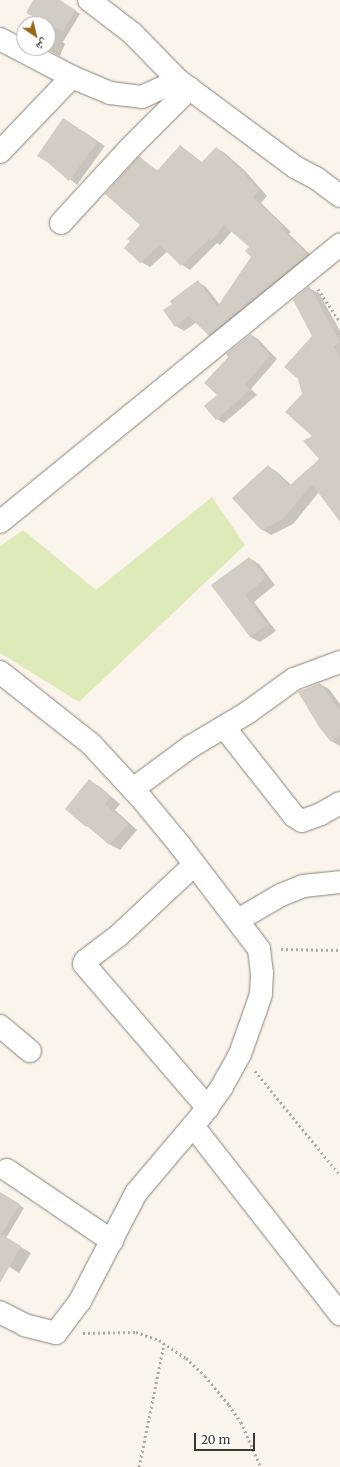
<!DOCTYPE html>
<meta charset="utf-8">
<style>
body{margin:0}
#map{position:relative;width:340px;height:1467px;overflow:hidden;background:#fbf4ec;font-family:Merriweather,"Noto Naskh Arabic",serif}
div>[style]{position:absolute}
.green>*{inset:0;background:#deebb9}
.shadow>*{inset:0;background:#0003}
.building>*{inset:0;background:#d3ccc5}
.path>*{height:2.5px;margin-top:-1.25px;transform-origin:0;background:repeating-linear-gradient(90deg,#aea9a3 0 2px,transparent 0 5px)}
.roads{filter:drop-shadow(0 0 1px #87827b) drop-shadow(0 0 1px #87827b)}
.minor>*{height:22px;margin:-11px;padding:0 11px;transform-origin:11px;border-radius:11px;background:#fff}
span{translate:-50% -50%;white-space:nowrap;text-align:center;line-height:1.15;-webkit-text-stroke:3px #fff;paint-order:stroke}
.north{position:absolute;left:16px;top:16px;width:40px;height:40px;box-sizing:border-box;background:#fff;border:1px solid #b0afae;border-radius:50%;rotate:145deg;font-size:11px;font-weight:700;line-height:16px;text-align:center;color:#3a3835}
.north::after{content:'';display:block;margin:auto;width:14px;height:18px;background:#976818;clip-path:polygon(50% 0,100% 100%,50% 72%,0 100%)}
.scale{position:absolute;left:194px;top:1433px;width:61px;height:18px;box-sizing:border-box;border:2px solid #3a3835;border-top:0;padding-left:5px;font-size:12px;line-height:14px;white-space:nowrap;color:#3a3835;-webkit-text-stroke:3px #fff;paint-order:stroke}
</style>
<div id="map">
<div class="green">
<div style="clip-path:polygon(212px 497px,245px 545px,79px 702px,0 653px,0 546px,23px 530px,96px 590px)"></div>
</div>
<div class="shadow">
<div style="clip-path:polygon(36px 0,60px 0,80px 14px,63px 42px,65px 44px,60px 56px,45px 48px,48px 48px,48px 24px)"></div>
<div style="clip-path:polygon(64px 119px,105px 146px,77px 185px,48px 161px)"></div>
<div style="clip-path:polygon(181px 146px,203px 163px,216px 148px,225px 153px,245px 171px,267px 196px,261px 203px,291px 232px,289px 234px,316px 260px,218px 340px,209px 335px,197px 322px,184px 331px,176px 326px,173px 304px,198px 282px,206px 287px,220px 305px,252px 257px,250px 247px,232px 231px,220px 245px,217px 243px,190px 270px,182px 265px,168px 251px,150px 267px,141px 262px,140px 158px,158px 171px)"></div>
<div style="clip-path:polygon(309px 288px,319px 293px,340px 331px,340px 516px,319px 492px,293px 524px,271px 535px,261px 529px,268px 466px,277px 472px,291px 485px,321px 459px,303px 394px,313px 336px)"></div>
<div style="clip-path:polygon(251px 335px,258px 339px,277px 359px,251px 389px,257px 395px,224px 423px,217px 419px,219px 395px,229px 357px)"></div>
<div style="clip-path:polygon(249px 558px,259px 564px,275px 585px,254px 602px,276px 631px,260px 642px,250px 637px,213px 585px)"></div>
<div style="clip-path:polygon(320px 684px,329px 689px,340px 704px,340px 746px,331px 741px)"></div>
<div style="clip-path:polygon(89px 781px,99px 786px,120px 804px,115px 810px,137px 830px,120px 850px,109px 844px,66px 809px)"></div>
<div style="clip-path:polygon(0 1193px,24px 1208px,6px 1238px,31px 1253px,19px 1273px,0 1261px)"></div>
</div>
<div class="building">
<div style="clip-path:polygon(33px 0,59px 0,76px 10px,63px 31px,26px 13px)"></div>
<div style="clip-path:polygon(63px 118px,98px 141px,69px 181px,47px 162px,37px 156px)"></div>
<div style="clip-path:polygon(180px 145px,201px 163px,216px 147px,236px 165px,259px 190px,253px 197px,283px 226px,281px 228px,308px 255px,209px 336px,189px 316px,175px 327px,163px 310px,172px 304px,170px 301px,198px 280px,217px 307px,251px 257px,245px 251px,249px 247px,224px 225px,211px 241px,209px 239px,181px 266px,160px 245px,140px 263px,124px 248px,130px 241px,127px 239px,140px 225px,105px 194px,139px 156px,157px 171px)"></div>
<div style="clip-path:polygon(309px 286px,340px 342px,334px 346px,340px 358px,340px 522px,312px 484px,283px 519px,261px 530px,232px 498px,268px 465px,289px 486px,319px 459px,303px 441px,312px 436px,285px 412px,302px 394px,298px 379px,284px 367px,312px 336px,293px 300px)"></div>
<div style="clip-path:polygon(251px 334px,270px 355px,245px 385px,250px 390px,216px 420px,204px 406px,217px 395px,204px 383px,228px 357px,226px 354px)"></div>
<div style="clip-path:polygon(249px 557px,266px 578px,245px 595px,267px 625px,250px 637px,211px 585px)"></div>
<div style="clip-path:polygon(320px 683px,340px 711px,340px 735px,331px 742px,319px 727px,298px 692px)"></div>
<div style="clip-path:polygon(89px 779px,111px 797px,105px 804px,128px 824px,109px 845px,87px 825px,86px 827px,65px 809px)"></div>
<div style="clip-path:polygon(0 1192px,20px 1204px,1px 1234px,21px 1246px,0 1283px)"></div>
</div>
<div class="path">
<div style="left:318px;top:289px;width:40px;rotate:56deg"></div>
<div style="left:281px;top:949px;width:59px;rotate:1deg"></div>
<div style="left:255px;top:1071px;width:134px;rotate:50.7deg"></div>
<div style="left:83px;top:1333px;width:53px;rotate:-1.1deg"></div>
<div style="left:136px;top:1332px;width:24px;rotate:19deg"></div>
<div style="left:159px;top:1340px;width:32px;rotate:34deg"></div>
<div style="left:186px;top:1358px;width:26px;rotate:43deg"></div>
<div style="left:205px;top:1376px;width:38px;rotate:50deg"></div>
<div style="left:229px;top:1405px;width:21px;rotate:55deg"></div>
<div style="left:241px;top:1422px;width:49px;rotate:66deg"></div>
<div style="left:139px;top:1467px;width:126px;rotate:-78.6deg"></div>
</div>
<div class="roads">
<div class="minor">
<div style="left:89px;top:0;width:54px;rotate:37.5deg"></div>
<div style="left:132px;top:33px;width:66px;rotate:45.6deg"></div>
<div style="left:178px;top:80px;width:146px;rotate:36.6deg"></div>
<div style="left:295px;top:167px;width:24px;rotate:28deg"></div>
<div style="left:316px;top:178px;width:30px;rotate:37deg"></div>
<div style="left:0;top:39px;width:81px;rotate:27.8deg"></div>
<div style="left:72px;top:77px;width:41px;rotate:22.8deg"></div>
<div style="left:110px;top:93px;width:32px;rotate:7deg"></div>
<div style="left:142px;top:97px;width:40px;rotate:-25deg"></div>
<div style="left:0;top:152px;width:104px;rotate:-46.2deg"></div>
<div style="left:61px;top:223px;width:100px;rotate:-47.4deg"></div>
<div style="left:129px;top:149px;width:86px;rotate:-45deg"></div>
<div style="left:0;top:522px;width:439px;rotate:-39.2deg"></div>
<div style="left:0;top:672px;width:115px;rotate:38.3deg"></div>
<div style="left:90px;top:743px;width:75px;rotate:47.2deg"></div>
<div style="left:141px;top:798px;width:60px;rotate:50.4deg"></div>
<div style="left:179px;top:844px;width:132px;rotate:52.7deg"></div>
<div style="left:259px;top:949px;width:24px;rotate:83deg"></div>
<div style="left:262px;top:973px;width:21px;rotate:93deg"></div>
<div style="left:261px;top:994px;width:16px;rotate:108deg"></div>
<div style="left:256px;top:1009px;width:48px;rotate:109.6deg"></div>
<div style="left:240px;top:1054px;width:38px;rotate:119deg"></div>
<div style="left:222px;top:1087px;width:34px;rotate:126deg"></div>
<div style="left:202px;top:1115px;width:102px;rotate:130.2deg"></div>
<div style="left:136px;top:1193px;width:122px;rotate:117.4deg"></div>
<div style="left:80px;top:1301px;width:40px;rotate:127deg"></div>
<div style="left:56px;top:1333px;width:32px;rotate:-166deg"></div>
<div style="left:25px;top:1325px;width:28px;rotate:-153deg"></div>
<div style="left:224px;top:727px;width:113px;rotate:51.8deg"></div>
<div style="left:294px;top:816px;width:9px;rotate:32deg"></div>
<div style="left:302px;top:821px;width:20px;rotate:-20deg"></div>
<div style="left:321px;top:814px;width:22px;rotate:-30deg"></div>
<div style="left:133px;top:789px;width:71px;rotate:-36.4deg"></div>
<div style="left:190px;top:747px;width:66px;rotate:-30.8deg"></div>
<div style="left:247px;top:713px;width:58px;rotate:-35.9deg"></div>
<div style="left:294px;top:679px;width:49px;rotate:-20.3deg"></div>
<div style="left:194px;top:865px;width:104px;rotate:136.9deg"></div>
<div style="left:118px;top:936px;width:41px;rotate:142.9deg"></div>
<div style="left:85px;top:961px;width:3px;rotate:108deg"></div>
<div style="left:84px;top:964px;width:190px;rotate:49.3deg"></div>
<div style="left:238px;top:920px;width:50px;rotate:-30.2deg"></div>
<div style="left:281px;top:895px;width:24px;rotate:-22deg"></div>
<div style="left:303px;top:886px;width:37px;rotate:-6deg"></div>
<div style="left:0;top:1026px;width:39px;rotate:40deg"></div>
<div style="left:193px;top:1126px;width:239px;rotate:52deg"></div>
<div style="left:7px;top:1170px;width:127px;rotate:34.1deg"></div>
</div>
</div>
<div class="north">ش</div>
<div class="scale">20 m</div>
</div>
